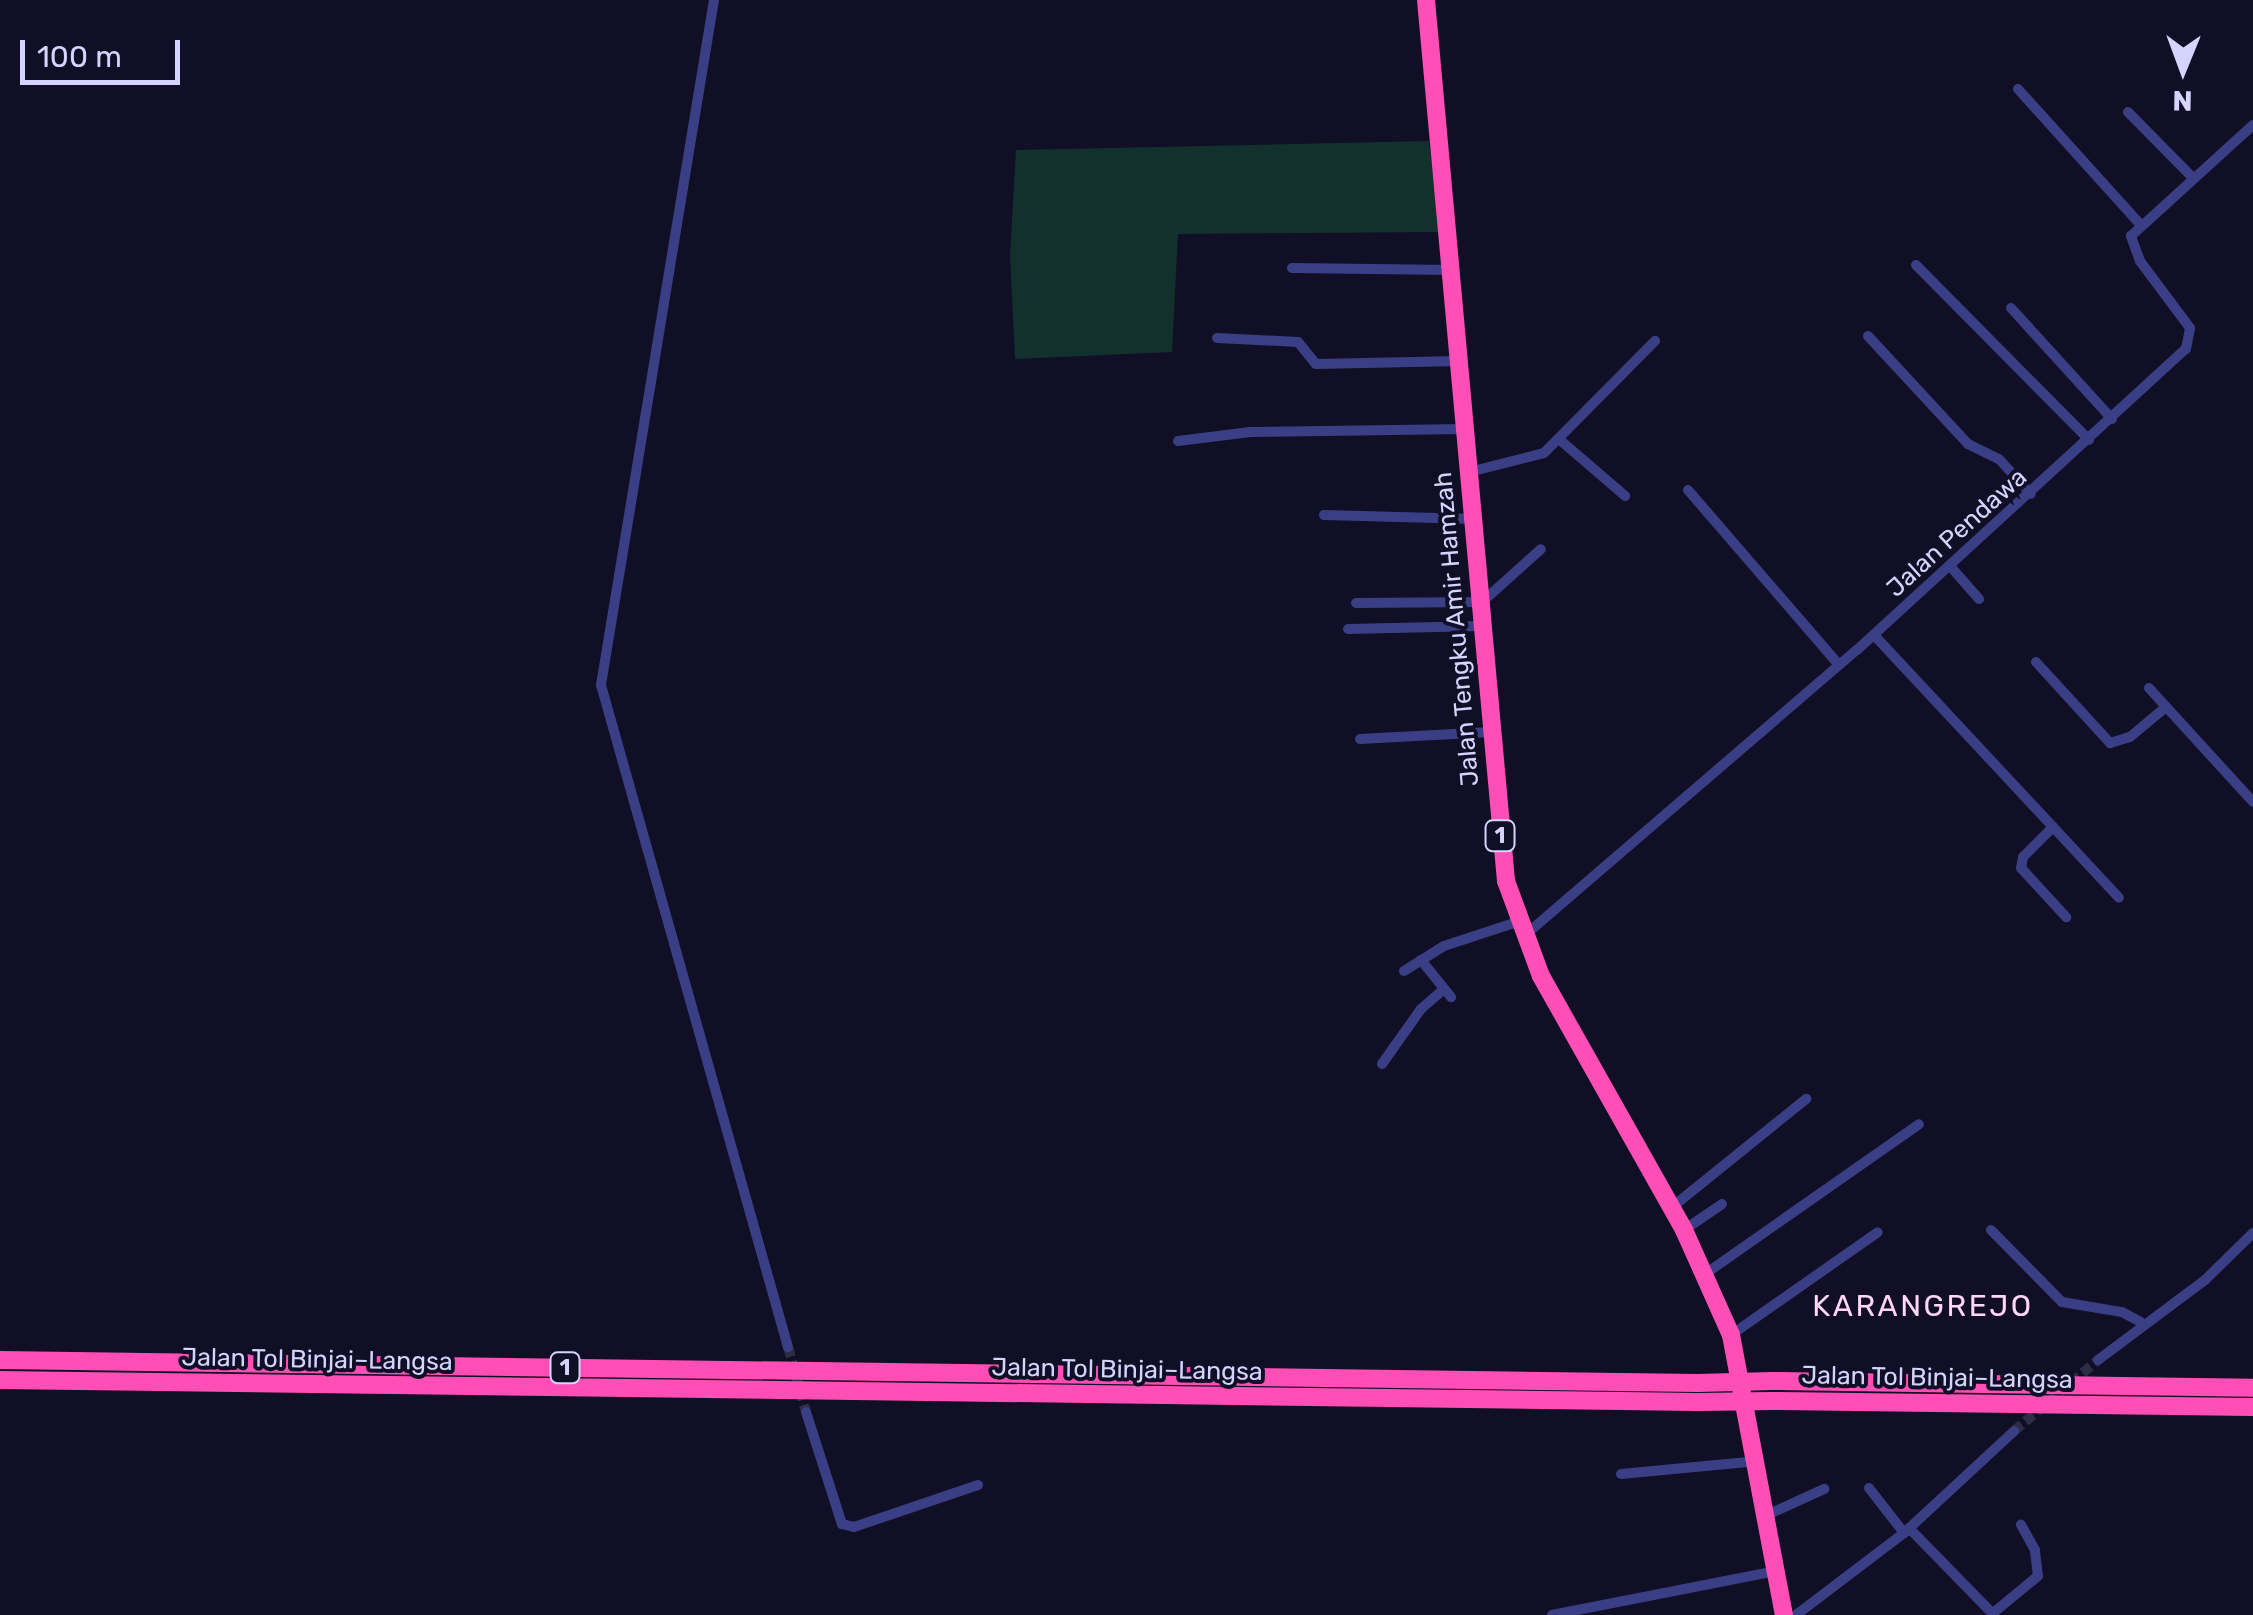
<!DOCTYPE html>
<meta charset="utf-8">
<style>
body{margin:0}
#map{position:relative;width:2253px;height:1615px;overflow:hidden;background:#100f26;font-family:Rubik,sans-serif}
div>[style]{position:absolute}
.green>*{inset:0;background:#12302c}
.street-tunnel>*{height:10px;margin-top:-5px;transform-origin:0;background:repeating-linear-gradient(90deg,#2d2d47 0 10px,transparent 0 15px)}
.street>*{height:10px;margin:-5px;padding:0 5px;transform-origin:5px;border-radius:5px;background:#3a3f85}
.highway>*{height:18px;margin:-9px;padding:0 9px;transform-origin:9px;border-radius:9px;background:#ff4fb6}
.highway-bridge>*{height:18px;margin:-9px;padding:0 9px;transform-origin:9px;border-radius:9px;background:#ff4fb6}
span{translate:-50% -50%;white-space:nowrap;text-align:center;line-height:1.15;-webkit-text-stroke:8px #100f26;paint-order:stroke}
.shield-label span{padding:2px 8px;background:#100f26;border:2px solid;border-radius:8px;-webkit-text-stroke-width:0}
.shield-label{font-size:22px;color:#d4d4ff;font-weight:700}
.street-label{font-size:25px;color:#d4d4ff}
.quarter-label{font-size:30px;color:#ffd6f5;letter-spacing:2.5px}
.north{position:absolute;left:2133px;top:20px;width:100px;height:100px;-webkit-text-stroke:8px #100f26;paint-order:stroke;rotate:181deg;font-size:28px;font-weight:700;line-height:40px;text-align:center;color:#d4d4ff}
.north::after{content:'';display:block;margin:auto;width:35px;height:45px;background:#d4d4ff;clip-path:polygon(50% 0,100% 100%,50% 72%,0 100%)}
.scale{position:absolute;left:20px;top:40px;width:160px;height:45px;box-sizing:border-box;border:5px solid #d4d4ff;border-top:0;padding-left:12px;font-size:30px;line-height:35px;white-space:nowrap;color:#d4d4ff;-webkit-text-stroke:8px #100f26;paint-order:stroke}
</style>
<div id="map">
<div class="green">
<div style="clip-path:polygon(1429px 141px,1440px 232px,1178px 234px,1172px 352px,1015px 359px,1010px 255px,1016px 150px)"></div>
</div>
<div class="street-tunnel">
<div style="left:788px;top:1347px;width:67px;rotate:74.5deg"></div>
<div style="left:2014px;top:1431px;width:110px;rotate:-40.2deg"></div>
</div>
<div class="street">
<div style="left:714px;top:0;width:694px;rotate:99.37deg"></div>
<div style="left:601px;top:685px;width:688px;rotate:74.23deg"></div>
<div style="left:2018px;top:89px;width:183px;rotate:47.9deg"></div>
<div style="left:2128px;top:112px;width:93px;rotate:45.4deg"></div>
<div style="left:1916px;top:265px;width:246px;rotate:45.3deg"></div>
<div style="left:1292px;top:268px;width:159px;rotate:0.7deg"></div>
<div style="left:2011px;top:308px;width:150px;rotate:47.7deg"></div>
<div style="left:1868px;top:336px;width:147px;rotate:47.2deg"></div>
<div style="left:1968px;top:444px;width:34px;rotate:26deg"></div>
<div style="left:1999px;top:459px;width:47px;rotate:47.6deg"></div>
<div style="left:1217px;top:338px;width:81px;rotate:2.8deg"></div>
<div style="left:1298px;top:342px;width:28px;rotate:51deg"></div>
<div style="left:1316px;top:364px;width:144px;rotate:-1.2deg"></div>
<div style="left:1560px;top:440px;width:86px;rotate:40.7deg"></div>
<div style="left:1178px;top:441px;width:73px;rotate:-7.1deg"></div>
<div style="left:1250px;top:432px;width:215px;rotate:-0.8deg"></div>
<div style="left:1469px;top:472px;width:77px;rotate:-14.2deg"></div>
<div style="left:1544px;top:453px;width:158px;rotate:-45.3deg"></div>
<div style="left:1688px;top:490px;width:231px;rotate:49.2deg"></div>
<div style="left:1324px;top:515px;width:149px;rotate:1.5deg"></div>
<div style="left:1950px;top:566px;width:44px;rotate:48.7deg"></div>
<div style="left:1356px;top:603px;width:126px;rotate:-0.5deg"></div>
<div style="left:1482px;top:602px;width:79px;rotate:-41.9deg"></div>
<div style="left:1348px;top:629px;width:135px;rotate:-1.3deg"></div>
<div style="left:1874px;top:635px;width:359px;rotate:47deg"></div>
<div style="left:2036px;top:662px;width:110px;rotate:47.6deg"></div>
<div style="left:2110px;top:743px;width:21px;rotate:-17deg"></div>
<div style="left:2130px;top:737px;width:47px;rotate:-39.8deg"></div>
<div style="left:2149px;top:688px;width:154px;rotate:47.6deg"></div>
<div style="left:1360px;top:739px;width:131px;rotate:-3.1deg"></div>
<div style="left:2053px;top:827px;width:42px;rotate:135deg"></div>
<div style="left:2023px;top:857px;width:11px;rotate:100deg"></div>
<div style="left:2021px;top:868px;width:67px;rotate:47.4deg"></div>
<div style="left:1524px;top:936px;width:439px;rotate:-40.7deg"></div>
<div style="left:1857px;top:650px;width:446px;rotate:-42.5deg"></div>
<div style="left:2186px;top:349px;width:21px;rotate:-79deg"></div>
<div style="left:2190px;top:328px;width:84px;rotate:-126.7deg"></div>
<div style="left:2140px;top:261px;width:27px;rotate:-110deg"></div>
<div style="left:2131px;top:236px;width:165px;rotate:-42.3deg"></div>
<div style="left:1421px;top:960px;width:48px;rotate:51deg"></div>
<div style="left:1404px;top:971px;width:47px;rotate:-32deg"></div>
<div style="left:1444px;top:946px;width:77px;rotate:-18.2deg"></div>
<div style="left:1382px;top:1064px;width:67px;rotate:-54.7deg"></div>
<div style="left:1421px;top:1009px;width:30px;rotate:-41deg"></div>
<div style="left:1671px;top:1208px;width:174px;rotate:-38.9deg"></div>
<div style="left:1684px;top:1230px;width:46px;rotate:-34.4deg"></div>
<div style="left:1991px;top:1230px;width:101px;rotate:45.4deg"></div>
<div style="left:2062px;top:1302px;width:61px;rotate:9.5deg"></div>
<div style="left:2122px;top:1312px;width:21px;rotate:28deg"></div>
<div style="left:1705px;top:1274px;width:261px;rotate:-35deg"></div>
<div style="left:1731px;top:1335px;width:179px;rotate:-35deg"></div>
<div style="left:2098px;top:1360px;width:134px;rotate:-36.8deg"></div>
<div style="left:2205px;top:1280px;width:67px;rotate:-44.4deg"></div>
<div style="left:806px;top:1412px;width:118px;rotate:72.2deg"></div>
<div style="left:842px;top:1524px;width:12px;rotate:14deg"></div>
<div style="left:854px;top:1527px;width:131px;rotate:-18.7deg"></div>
<div style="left:1621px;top:1474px;width:138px;rotate:-5.4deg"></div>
<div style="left:1869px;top:1488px;width:57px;rotate:52.1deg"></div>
<div style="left:1767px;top:1515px;width:63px;rotate:-24.5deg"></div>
<div style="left:1909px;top:1528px;width:122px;rotate:45.7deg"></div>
<div style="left:1993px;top:1613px;width:58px;rotate:-39.4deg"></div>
<div style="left:2038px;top:1576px;width:26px;rotate:-97deg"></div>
<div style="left:2035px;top:1550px;width:29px;rotate:-119deg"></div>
<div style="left:1552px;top:1615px;width:229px;rotate:-11.1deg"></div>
<div style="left:1796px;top:1615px;width:136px;rotate:-37.2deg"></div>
<div style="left:1904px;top:1533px;width:150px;rotate:-42.8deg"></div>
</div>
<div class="highway">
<div style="left:1426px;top:0;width:885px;rotate:84.81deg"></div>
<div style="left:1506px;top:881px;width:101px;rotate:69.8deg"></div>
<div style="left:1541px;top:976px;width:291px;rotate:60.6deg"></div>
<div style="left:1684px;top:1230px;width:115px;rotate:65.9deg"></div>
<div style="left:1731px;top:1335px;width:285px;rotate:79.3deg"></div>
<div style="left:0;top:1360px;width:1698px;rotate:0.78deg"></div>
<div style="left:0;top:1380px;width:1698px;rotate:0.74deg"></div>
<div style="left:1772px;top:1381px;width:481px;rotate:0.8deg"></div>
<div style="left:1772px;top:1401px;width:481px;rotate:0.7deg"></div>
</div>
<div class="highway-bridge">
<div style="left:1698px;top:1383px;width:74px;rotate:-1.5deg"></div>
<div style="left:1698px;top:1402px;width:74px;rotate:-0.8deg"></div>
</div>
<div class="shield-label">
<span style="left:1500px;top:836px">1</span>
<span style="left:565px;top:1368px">1</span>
</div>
<div class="street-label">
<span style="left:1957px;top:533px;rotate:-42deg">Jalan Pendawa</span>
<span style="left:1457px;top:629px;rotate:-95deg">Jalan Tengku Amir Hamzah</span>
<span style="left:317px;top:1360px;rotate:1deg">Jalan Tol Binjai–Langsa</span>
<span style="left:1127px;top:1370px;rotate:1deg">Jalan Tol Binjai–Langsa</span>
<span style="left:1937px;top:1378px;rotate:1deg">Jalan Tol Binjai–Langsa</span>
</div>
<div class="quarter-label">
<span style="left:1923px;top:1306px">KARANGREJO</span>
</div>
<div class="north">N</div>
<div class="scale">100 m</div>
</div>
